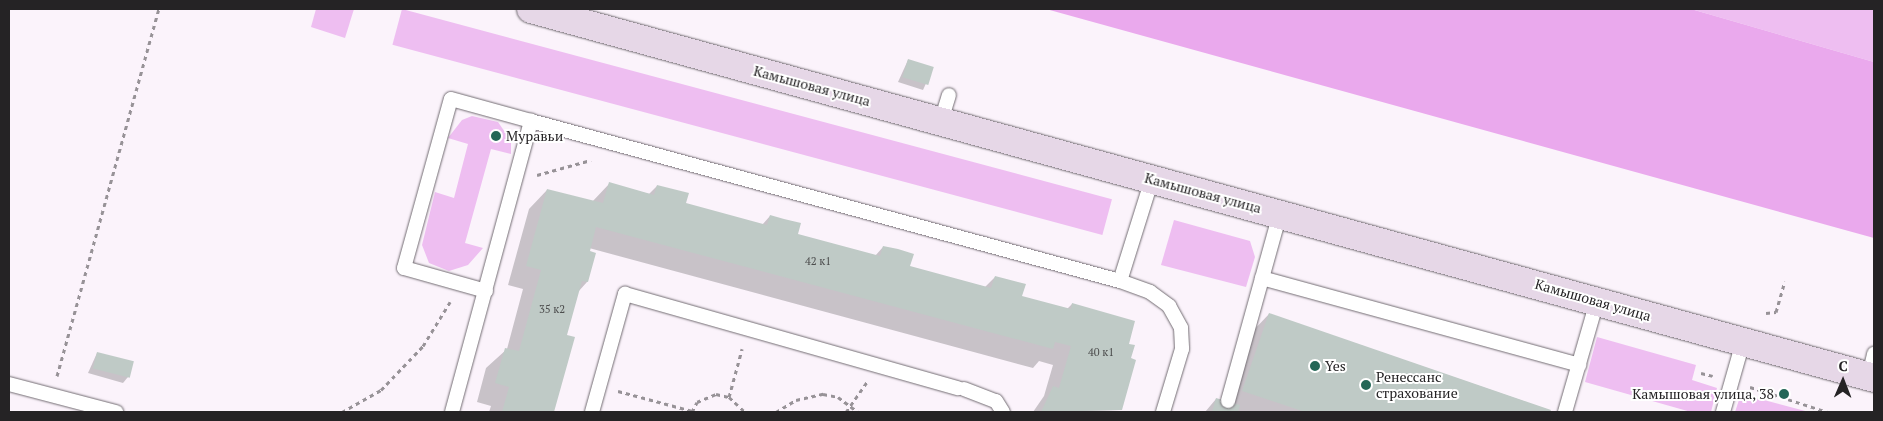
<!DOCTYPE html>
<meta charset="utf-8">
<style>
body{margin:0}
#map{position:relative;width:1883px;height:421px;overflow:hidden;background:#fbf3fb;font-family:"PT Serif",serif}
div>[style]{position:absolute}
.green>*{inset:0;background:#eebef1;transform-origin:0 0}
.water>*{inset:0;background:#eaa9ed}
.shadow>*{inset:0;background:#0003}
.building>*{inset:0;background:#bfcac6;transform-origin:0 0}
.path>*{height:3px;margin-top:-1.5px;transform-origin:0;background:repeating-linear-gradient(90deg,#979297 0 4px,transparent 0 8px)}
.roads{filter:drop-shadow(0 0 1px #726c72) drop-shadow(0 0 1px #726c72)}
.lane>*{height:14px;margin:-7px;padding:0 7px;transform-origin:7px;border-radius:7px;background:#fff}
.secondary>*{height:28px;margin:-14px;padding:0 14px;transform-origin:14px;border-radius:14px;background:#e6d7e7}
.dots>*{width:14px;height:14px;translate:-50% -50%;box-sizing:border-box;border:2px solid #fff;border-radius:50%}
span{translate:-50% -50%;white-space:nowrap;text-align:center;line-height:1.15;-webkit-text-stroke:4px #fff;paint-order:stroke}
.number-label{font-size:11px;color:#4c4d4d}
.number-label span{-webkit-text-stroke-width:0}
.street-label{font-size:14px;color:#252325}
.poi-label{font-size:14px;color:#252325}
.left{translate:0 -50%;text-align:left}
.right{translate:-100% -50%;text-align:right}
.frame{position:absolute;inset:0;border:10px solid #252325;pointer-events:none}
.north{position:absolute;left:1818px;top:356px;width:50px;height:50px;-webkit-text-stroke:4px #fff;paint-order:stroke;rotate:1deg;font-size:14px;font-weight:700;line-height:20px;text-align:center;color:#252325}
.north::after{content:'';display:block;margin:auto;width:18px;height:22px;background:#252325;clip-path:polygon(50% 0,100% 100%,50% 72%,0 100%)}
</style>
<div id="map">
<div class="green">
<div style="clip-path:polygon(316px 9px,354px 9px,345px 38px,311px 27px)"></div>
<div style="left:402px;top:9px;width:735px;height:37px;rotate:15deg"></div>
<div style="clip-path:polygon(1691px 9px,1874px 9px,1874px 62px)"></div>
<div style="clip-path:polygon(472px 116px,498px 122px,511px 141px,511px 154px,491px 149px,465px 243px,483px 248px,468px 265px,449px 271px,429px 263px,422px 245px,435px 192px,454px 198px,468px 144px,448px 138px,462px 120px)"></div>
<div style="clip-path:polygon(1174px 220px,1250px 241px,1255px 257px,1246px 287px,1161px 265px)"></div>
<div style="clip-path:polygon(1597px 337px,1696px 365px,1692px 380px,1717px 388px,1711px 412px,1691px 412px,1585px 382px)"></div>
<div style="clip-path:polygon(1741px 394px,1809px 412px,1735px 412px)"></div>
</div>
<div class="water">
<div style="clip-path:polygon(1046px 9px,1691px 9px,1874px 62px,1874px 238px)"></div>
</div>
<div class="shadow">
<div style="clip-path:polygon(908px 60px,933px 68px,923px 90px,898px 82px)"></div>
<div style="clip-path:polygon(609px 184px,649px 194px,657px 186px,684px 204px,762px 225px,770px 216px,797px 235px,875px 256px,883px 247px,909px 267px,985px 287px,995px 277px,1021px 297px,1067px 309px,1072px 304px,1128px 344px,1120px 410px,1033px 412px,1044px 396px,1053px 365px,1039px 361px,1033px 368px,589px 248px,587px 282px,578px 292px,566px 336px,573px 338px,553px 412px,489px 412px,491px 406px,477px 402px,486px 368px,507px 349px,523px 289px,508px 285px,529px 209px,547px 190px,592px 202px)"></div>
<div style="clip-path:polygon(1269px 314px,1549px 410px,1549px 412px,1205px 412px,1216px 399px,1227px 402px,1251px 333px)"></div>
<div style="clip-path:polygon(97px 353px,128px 377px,123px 383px,88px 373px)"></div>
</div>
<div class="building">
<div style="left:908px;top:59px;width:27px;height:19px;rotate:17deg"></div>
<div style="clip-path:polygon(609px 182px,654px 195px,657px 185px,689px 193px,686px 203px,767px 225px,770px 215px,784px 219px,801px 223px,798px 234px,880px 256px,883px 246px,898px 249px,914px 254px,910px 266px,991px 288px,995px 276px,1026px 284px,1022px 296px,1071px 309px,1072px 303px,1135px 321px,1129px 344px,1135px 345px,1131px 358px,1136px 360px,1122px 410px,1041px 412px,1053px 386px,1059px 388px,1071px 346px,1055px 342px,1053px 349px,596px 227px,590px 251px,596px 253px,588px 282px,582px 281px,567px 335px,575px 337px,554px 412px,502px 412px,509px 387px,495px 383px,505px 348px,519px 351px,541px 270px,526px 266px,547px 189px,603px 203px)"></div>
<div style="clip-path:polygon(1269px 313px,1551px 410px,1550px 412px,1305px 412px,1242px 391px)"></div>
<div style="left:97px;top:352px;width:38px;height:17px;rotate:14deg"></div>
<div style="clip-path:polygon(1216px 398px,1240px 405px,1238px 412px,1212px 412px)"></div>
</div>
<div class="path">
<div style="left:537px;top:175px;width:56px;rotate:-15.5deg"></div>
<div style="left:1766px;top:313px;width:10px;rotate:-6deg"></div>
<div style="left:1776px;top:312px;width:32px;rotate:-74deg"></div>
<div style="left:1701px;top:373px;width:12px;rotate:14deg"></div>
<div style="left:57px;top:376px;width:381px;rotate:-74.5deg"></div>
<div style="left:1750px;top:387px;width:82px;rotate:17.8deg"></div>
<div style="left:618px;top:391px;width:77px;rotate:15.1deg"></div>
<div style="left:729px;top:397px;width:50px;rotate:-74.8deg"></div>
<div style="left:342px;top:412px;width:45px;rotate:-29.4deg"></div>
<div style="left:381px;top:390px;width:61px;rotate:-46.3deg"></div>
<div style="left:423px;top:346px;width:52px;rotate:-58.5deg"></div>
<div style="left:692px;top:412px;width:11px;rotate:-63deg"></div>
<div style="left:697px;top:402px;width:21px;rotate:-23deg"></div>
<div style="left:716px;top:394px;width:13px;rotate:13deg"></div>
<div style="left:729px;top:397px;width:22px;rotate:43deg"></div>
<div style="left:776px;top:412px;width:23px;rotate:-31deg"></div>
<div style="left:796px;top:400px;width:28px;rotate:-13deg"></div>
<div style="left:823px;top:394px;width:15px;rotate:11deg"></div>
<div style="left:838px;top:397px;width:25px;rotate:37deg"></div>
<div style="left:846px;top:412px;width:37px;rotate:-55deg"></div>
</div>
<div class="roads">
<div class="lane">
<div style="left:941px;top:121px;width:27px;rotate:-73deg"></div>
<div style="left:1152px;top:179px;width:107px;rotate:107.4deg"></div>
<div style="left:1120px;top:281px;width:32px;rotate:20deg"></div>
<div style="left:1150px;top:292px;width:24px;rotate:36deg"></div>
<div style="left:1169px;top:306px;width:25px;rotate:61deg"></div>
<div style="left:1181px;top:328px;width:21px;rotate:87deg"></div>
<div style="left:1182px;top:349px;width:66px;rotate:106.8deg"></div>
<div style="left:1262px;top:278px;width:329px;rotate:15.3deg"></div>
<div style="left:486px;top:291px;width:85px;rotate:-164.3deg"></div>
<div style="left:404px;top:268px;width:175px;rotate:-74.5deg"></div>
<div style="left:451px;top:99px;width:83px;rotate:15.4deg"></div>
<div style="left:1869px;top:376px;width:23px;rotate:-77deg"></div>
<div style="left:9px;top:384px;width:111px;rotate:14.7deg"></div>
<div style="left:964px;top:389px;width:34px;rotate:21deg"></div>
<div style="left:996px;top:401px;width:13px;rotate:58deg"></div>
<div style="left:1228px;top:401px;width:194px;rotate:-74.5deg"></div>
<div style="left:452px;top:412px;width:302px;rotate:-74.8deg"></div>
<div style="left:531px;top:121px;width:610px;rotate:15.2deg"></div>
<div style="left:592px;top:412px;width:123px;rotate:-74.4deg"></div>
<div style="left:625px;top:294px;width:346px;rotate:15.8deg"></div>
<div style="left:1565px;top:412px;width:116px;rotate:-73.9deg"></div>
<div style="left:1723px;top:412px;width:73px;rotate:-74.1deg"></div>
</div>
<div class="secondary">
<div style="left:531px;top:9px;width:1393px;rotate:15.36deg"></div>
</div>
</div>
<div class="dots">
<div style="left:496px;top:136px;background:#246757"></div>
<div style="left:1315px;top:366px;background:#246757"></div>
<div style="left:1366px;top:385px;background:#246757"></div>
<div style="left:1784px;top:394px;background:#246757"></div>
</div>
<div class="number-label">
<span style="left:818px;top:261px">42 к1</span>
<span style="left:552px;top:309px">35 к2</span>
<span style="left:1101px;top:352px">40 к1</span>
</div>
<div class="street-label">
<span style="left:812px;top:86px;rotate:15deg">Камышовая улица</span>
<span style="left:1203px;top:193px;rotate:15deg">Камышовая улица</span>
<span style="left:1593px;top:300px;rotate:16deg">Камышовая улица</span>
</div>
<div class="poi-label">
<span class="left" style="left:506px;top:136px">Муравьи</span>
<span class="left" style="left:1325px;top:366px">Yes</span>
<span class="left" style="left:1376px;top:385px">Ренессанс<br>страхование</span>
<span class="right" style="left:1774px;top:394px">Камышовая улица, 38</span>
</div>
<div class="frame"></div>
<div class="north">С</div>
</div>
